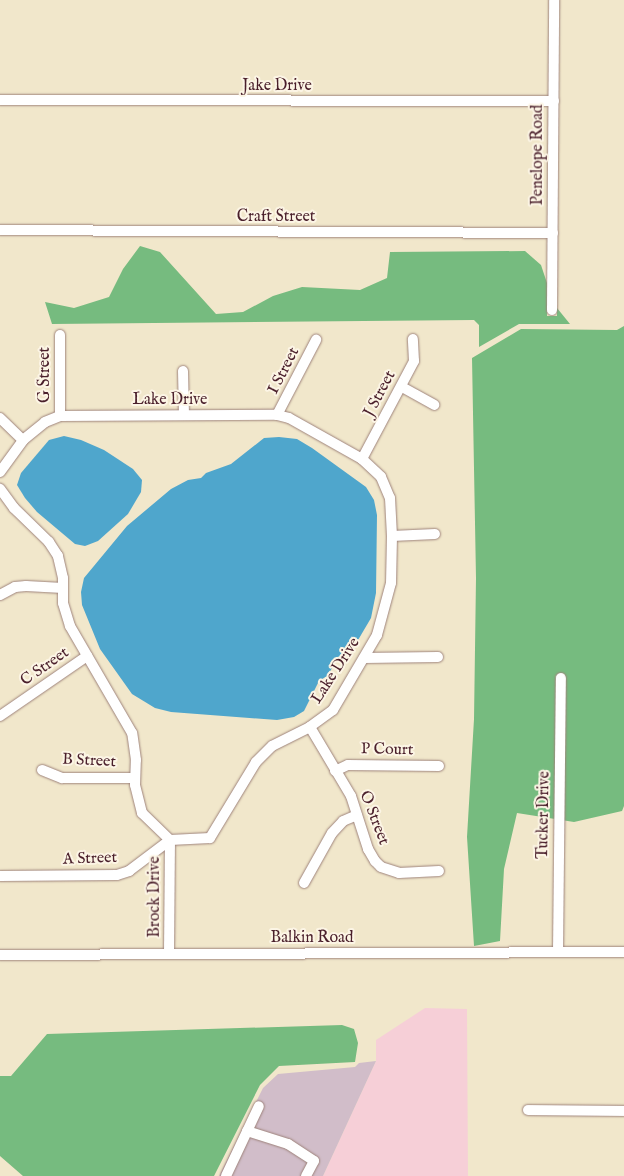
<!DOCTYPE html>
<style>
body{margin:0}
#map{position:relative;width:624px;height:1176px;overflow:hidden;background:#f1e7cb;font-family:"IM FELL English",serif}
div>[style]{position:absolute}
.built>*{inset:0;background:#f6cfd7}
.industrial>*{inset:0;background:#d1bdc9}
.forest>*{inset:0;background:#76bb7f}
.water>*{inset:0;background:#4fa6cc}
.roads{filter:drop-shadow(0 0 1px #9e837b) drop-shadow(0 0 1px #9e837b)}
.minor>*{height:10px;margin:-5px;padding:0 5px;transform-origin:5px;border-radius:5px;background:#fff}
span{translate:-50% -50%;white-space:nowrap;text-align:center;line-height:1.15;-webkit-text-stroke:4px #fcf5e5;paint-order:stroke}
.street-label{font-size:16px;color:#4a1f2b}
</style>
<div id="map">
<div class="built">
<div style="clip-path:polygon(425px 1008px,467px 1009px,468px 1176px,323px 1176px,376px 1061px,376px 1040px)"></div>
</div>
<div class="industrial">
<div style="clip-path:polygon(376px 1061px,323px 1176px,219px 1176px,263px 1088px,278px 1074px,355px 1067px,359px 1063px)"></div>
</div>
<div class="forest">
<div style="clip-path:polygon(140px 246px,160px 252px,216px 314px,243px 312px,273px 296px,302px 287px,360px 290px,387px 278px,390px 252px,525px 251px,541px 265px,547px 283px,547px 316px,557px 316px,557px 308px,570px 324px,519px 324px,479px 347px,479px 325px,474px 320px,52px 324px,45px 302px,74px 308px,109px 297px,123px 269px)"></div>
<div style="clip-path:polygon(624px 326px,624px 806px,622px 811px,574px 822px,517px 813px,504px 869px,500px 941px,474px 946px,467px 837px,474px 719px,476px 578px,472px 358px,521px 329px,617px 330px)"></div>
<div style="clip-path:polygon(342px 1025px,354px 1029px,358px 1043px,355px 1062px,279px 1066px,260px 1085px,214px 1176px,23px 1176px,0 1156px,0 1076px,11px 1076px,47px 1034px)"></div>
</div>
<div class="water">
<div style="clip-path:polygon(64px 436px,81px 440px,104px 450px,133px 469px,142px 480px,141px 492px,128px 514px,98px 541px,85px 546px,75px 544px,37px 512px,25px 498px,17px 485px,21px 473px,49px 440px)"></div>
<div style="clip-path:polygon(279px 437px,297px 439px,312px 448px,366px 487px,374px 500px,377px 515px,376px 593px,371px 618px,351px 652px,341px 654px,327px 676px,319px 681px,304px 711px,294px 717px,277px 720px,171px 712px,155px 708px,132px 694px,100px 649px,82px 605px,81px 592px,84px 578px,127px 526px,171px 489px,188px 480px,201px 478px,206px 473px,231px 464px,264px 438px)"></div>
</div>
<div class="roads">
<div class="minor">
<div style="left:0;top:100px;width:554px;rotate:0.1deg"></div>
<div style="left:0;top:230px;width:553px;rotate:0.31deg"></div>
<div style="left:552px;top:310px;width:310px;rotate:-89.6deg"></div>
<div style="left:60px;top:335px;width:81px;rotate:90deg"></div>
<div style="left:183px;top:371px;width:44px;rotate:88.7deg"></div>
<div style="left:402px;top:387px;width:37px;rotate:29deg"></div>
<div style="left:277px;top:415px;width:85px;rotate:-62.5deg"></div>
<div style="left:0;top:418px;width:32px;rotate:44deg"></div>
<div style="left:362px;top:459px;width:111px;rotate:-62deg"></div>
<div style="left:414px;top:361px;width:22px;rotate:-93deg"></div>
<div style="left:0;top:472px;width:39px;rotate:-54deg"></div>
<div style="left:23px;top:440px;width:28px;rotate:-39deg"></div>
<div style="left:45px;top:422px;width:16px;rotate:-22deg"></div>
<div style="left:60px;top:416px;width:217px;rotate:-0.3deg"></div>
<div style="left:277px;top:415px;width:12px;rotate:14deg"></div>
<div style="left:289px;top:418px;width:84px;rotate:29.3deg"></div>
<div style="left:362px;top:459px;width:26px;rotate:43deg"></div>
<div style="left:381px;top:477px;width:23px;rotate:67deg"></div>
<div style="left:390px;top:498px;width:38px;rotate:87deg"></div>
<div style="left:392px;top:536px;width:47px;rotate:91.2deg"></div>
<div style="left:391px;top:583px;width:54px;rotate:105.1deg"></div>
<div style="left:377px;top:635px;width:87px;rotate:120.4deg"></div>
<div style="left:333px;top:710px;width:29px;rotate:144deg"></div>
<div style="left:310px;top:727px;width:42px;rotate:153.4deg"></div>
<div style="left:272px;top:746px;width:23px;rotate:135deg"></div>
<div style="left:256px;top:762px;width:89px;rotate:121.2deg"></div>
<div style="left:210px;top:838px;width:40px;rotate:177.1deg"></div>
<div style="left:170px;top:840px;width:39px;rotate:-136deg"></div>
<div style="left:142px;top:813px;width:29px;rotate:-104deg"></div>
<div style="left:135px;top:785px;width:25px;rotate:-88deg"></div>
<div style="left:136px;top:760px;width:27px;rotate:-98deg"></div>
<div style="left:132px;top:733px;width:124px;rotate:-120.1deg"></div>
<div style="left:70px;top:626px;width:24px;rotate:-107deg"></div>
<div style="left:63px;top:603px;width:25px;rotate:-90deg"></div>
<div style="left:63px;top:578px;width:23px;rotate:-103deg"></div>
<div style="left:58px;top:556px;width:17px;rotate:-123deg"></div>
<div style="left:49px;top:542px;width:49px;rotate:-135.8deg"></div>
<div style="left:14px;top:508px;width:24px;rotate:-126deg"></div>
<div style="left:392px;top:536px;width:43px;rotate:-2.7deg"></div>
<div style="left:0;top:595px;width:17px;rotate:-28deg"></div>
<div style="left:15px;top:587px;width:11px;rotate:-5deg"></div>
<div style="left:26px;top:586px;width:37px;rotate:3deg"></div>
<div style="left:364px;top:658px;width:74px;rotate:-0.8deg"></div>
<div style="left:0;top:716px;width:106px;rotate:-34.6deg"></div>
<div style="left:310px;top:727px;width:80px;rotate:59.3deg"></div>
<div style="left:351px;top:796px;width:56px;rotate:72.2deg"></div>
<div style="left:368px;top:849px;width:14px;rotate:60deg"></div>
<div style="left:375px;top:861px;width:8px;rotate:45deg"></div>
<div style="left:381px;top:867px;width:19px;rotate:18deg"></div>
<div style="left:399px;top:873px;width:40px;rotate:-2.9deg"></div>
<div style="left:42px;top:770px;width:22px;rotate:22deg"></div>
<div style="left:62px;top:778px;width:73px"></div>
<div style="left:335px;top:771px;width:14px;rotate:-25deg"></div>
<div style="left:348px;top:765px;width:91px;rotate:0.6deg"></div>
<div style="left:0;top:876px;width:117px;rotate:-0.5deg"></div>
<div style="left:117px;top:875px;width:13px;rotate:-18deg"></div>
<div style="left:129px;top:871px;width:51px;rotate:-37.1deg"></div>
<div style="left:304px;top:883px;width:57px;rotate:-60.8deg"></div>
<div style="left:332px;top:833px;width:16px;rotate:-47deg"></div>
<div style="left:343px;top:821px;width:15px;rotate:-23deg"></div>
<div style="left:558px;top:952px;width:274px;rotate:-89.4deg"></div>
<div style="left:169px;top:954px;width:114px;rotate:-89.5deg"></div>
<div style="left:0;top:955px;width:624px;rotate:-0.28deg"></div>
<div style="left:528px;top:1110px;width:96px;rotate:0.6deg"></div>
<div style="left:247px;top:1131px;width:43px;rotate:17.6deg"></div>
<div style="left:288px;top:1144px;width:31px;rotate:33deg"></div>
<div style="left:314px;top:1161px;width:17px;rotate:118deg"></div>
<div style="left:226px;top:1176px;width:77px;rotate:-64.8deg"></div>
</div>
</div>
<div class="street-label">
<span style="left:277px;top:86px">Jake Drive</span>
<span style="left:538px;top:155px;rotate:-90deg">Penelope Road</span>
<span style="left:276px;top:217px">Craft Street</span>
<span style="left:284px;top:371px;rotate:-63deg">I Street</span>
<span style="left:45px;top:375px;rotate:-90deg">G Street</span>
<span style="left:380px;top:394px;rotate:-62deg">J Street</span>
<span style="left:170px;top:400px">Lake Drive</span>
<span style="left:45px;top:667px;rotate:-35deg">C Street</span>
<span style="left:336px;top:671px;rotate:-57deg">Lake Drive</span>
<span style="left:387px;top:750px;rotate:1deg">P Court</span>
<span style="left:89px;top:761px;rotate:3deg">B Street</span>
<span style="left:544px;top:815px;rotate:-89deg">Tucker Drive</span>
<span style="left:374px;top:818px;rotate:69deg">O Street</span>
<span style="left:90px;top:859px;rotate:-2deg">A Street</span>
<span style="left:155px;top:897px;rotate:-90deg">Brock Drive</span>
<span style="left:312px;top:938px">Balkin Road</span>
</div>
</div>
